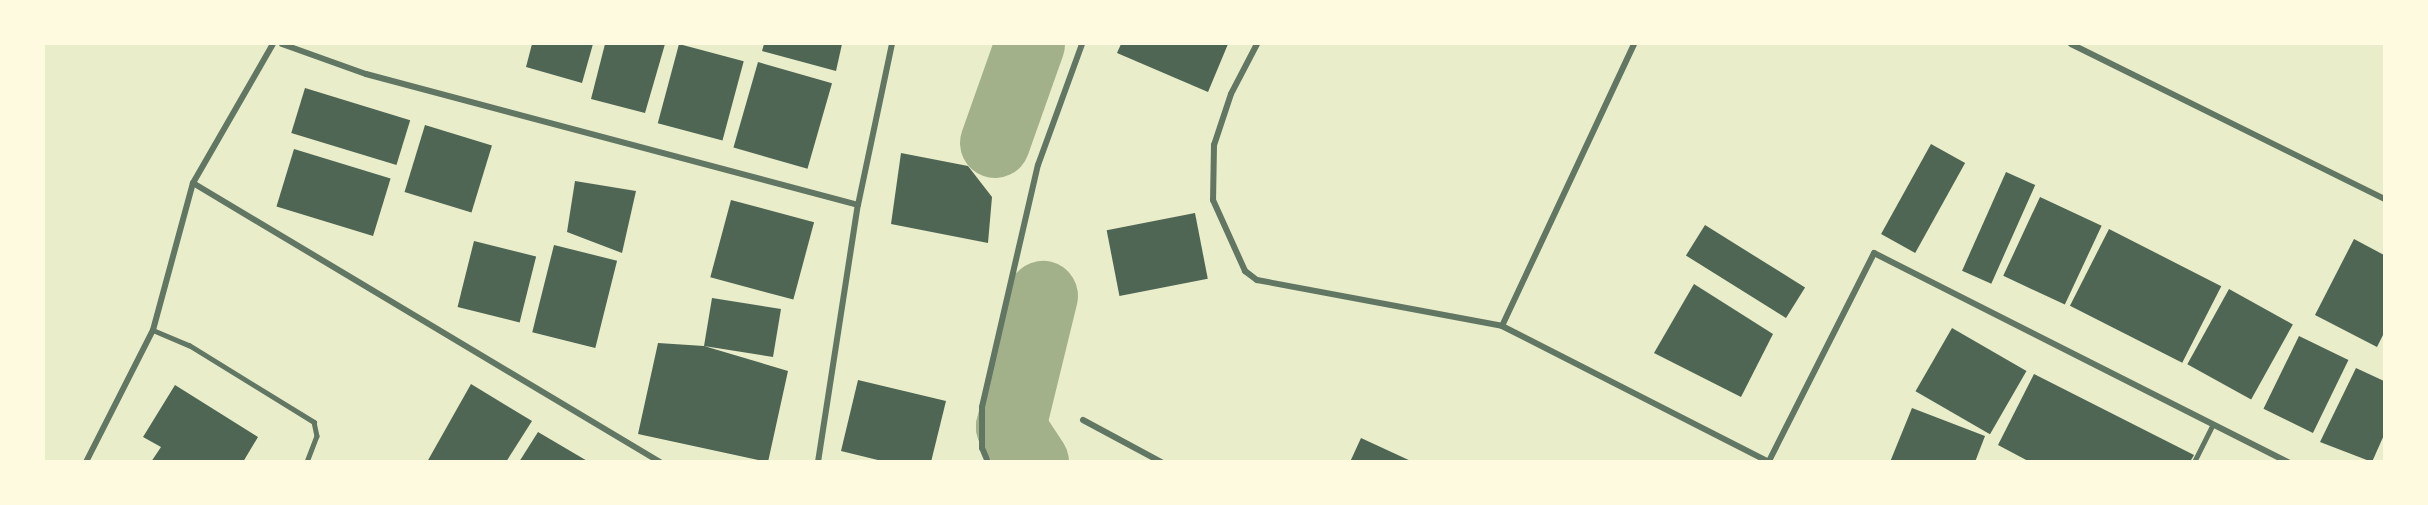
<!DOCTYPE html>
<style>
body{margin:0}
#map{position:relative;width:2428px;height:505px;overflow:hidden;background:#e9edc9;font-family:Montserrat,sans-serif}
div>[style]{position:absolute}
.river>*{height:70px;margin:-35px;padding:0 35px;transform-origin:35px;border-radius:35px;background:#a3b18a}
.building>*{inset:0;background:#4f6655;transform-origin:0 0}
.service>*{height:4.5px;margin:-2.25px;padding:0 2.25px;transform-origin:2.25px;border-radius:2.25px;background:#617663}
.minor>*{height:6px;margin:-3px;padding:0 3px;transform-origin:3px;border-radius:3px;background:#617663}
span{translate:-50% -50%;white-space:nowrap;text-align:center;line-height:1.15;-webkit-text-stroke:6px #fefae0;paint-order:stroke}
.frame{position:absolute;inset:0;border:45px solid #fefae0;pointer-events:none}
</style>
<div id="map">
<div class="river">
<div style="left:995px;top:143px;width:105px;rotate:-70.5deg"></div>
<div style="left:1034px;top:462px;width:42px;rotate:-123.3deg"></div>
<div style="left:1011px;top:427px;width:135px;rotate:-76.3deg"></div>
</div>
<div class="building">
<div style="clip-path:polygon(532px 44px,593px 44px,582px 83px,526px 67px)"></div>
<div style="clip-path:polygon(605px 44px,665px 44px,645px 113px,591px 99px)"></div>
<div style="left:679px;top:44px;width:67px;height:82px;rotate:15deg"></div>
<div style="clip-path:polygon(764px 44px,842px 44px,836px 71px,762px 51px)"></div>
<div style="clip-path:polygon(1121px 44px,1228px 44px,1208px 92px,1117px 53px)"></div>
<div style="left:758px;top:62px;width:77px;height:89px;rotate:16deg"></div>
<div style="left:305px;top:88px;width:110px;height:47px;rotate:17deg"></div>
<div style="left:425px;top:125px;width:70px;height:70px;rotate:17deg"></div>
<div style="left:1931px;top:144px;width:39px;height:103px;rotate:29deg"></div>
<div style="left:294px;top:149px;width:101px;height:60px;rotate:17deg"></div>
<div style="clip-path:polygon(901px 153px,968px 166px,992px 197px,988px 243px,891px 224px)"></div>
<div style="left:2006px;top:172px;width:32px;height:108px;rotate:24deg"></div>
<div style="clip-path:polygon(575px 181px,636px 191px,622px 253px,567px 232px)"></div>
<div style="left:2040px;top:197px;width:68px;height:87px;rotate:25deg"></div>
<div style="left:731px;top:200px;width:86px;height:80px;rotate:15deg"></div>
<div style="left:1195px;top:213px;width:67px;height:90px;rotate:79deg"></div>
<div style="left:1705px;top:225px;width:118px;height:36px;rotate:32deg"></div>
<div style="left:2109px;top:229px;width:126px;height:86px;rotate:27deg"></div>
<div style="clip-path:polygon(2354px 239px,2384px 255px,2384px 333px,2377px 347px,2315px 315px)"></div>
<div style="left:474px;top:241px;width:64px;height:68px;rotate:14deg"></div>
<div style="left:554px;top:245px;width:65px;height:90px;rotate:14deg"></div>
<div style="clip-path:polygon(1694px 284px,1773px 334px,1741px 397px,1654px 353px)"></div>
<div style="left:2229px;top:289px;width:73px;height:86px;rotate:29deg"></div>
<div style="clip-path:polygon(712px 298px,781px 309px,773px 357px,704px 346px,788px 371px,768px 462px,638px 434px,658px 343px,704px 346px)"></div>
<div style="left:1952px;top:328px;width:86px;height:73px;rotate:30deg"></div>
<div style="left:2299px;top:336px;width:55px;height:81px;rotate:26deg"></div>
<div style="clip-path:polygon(2356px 368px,2384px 381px,2384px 435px,2372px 462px,2320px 442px)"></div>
<div style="clip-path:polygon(2034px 374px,2194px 455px,2190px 462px,2030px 462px,1998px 445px)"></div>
<div style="clip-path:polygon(858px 380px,946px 401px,931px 462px,886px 462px,841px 451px)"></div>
<div style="clip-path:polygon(471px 384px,532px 421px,506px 462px,427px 462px)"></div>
<div style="clip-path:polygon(175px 385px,258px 437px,243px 462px,151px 462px,161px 447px,143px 437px)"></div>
<div style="clip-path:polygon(1912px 408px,1985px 436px,1975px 462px,1890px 462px)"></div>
<div style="clip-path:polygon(538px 432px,589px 462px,519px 462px)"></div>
<div style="clip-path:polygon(1361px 438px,1413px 462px,1350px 462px)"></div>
</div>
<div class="service">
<div style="left:153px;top:330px;width:39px;rotate:23deg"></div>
<div style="left:189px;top:345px;width:147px;rotate:31.6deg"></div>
<div style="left:314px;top:422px;width:14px;rotate:78deg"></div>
<div style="left:317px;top:436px;width:28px;rotate:111deg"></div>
<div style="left:2194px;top:462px;width:42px;rotate:-63.4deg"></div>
</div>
<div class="minor">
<div style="left:282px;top:44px;width:89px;rotate:19.7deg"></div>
<div style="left:366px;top:74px;width:509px;rotate:14.91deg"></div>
<div style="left:1257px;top:44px;width:56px;rotate:117.5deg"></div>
<div style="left:1231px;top:94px;width:54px;rotate:108.4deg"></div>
<div style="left:1214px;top:145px;width:55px;rotate:91deg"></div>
<div style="left:1213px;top:200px;width:78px;rotate:65.7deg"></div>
<div style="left:1245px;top:271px;width:15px;rotate:37deg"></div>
<div style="left:1257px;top:280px;width:249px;rotate:10.6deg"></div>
<div style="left:1502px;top:326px;width:300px;rotate:27deg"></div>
<div style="left:2071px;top:44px;width:349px;rotate:26.3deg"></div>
<div style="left:193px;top:183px;width:544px;rotate:30.86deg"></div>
<div style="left:1502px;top:326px;width:311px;rotate:-64.9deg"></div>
<div style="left:1083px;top:420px;width:89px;rotate:28.3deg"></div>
<div style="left:1769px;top:461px;width:233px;rotate:-63.2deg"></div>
<div style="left:1874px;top:253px;width:464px;rotate:26.8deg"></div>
<div style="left:86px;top:462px;width:148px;rotate:-63.1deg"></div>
<div style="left:153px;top:330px;width:152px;rotate:-74.8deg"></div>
<div style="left:193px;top:183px;width:160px;rotate:-60.1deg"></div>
<div style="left:818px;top:462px;width:260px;rotate:-81.2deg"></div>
<div style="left:858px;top:205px;width:165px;rotate:-78.1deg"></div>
<div style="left:988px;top:462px;width:15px;rotate:-113deg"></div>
<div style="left:982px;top:448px;width:41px;rotate:-90deg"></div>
<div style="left:982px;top:407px;width:248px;rotate:-77deg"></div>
<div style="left:1038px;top:165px;width:129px;rotate:-70deg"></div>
</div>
<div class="frame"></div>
</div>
